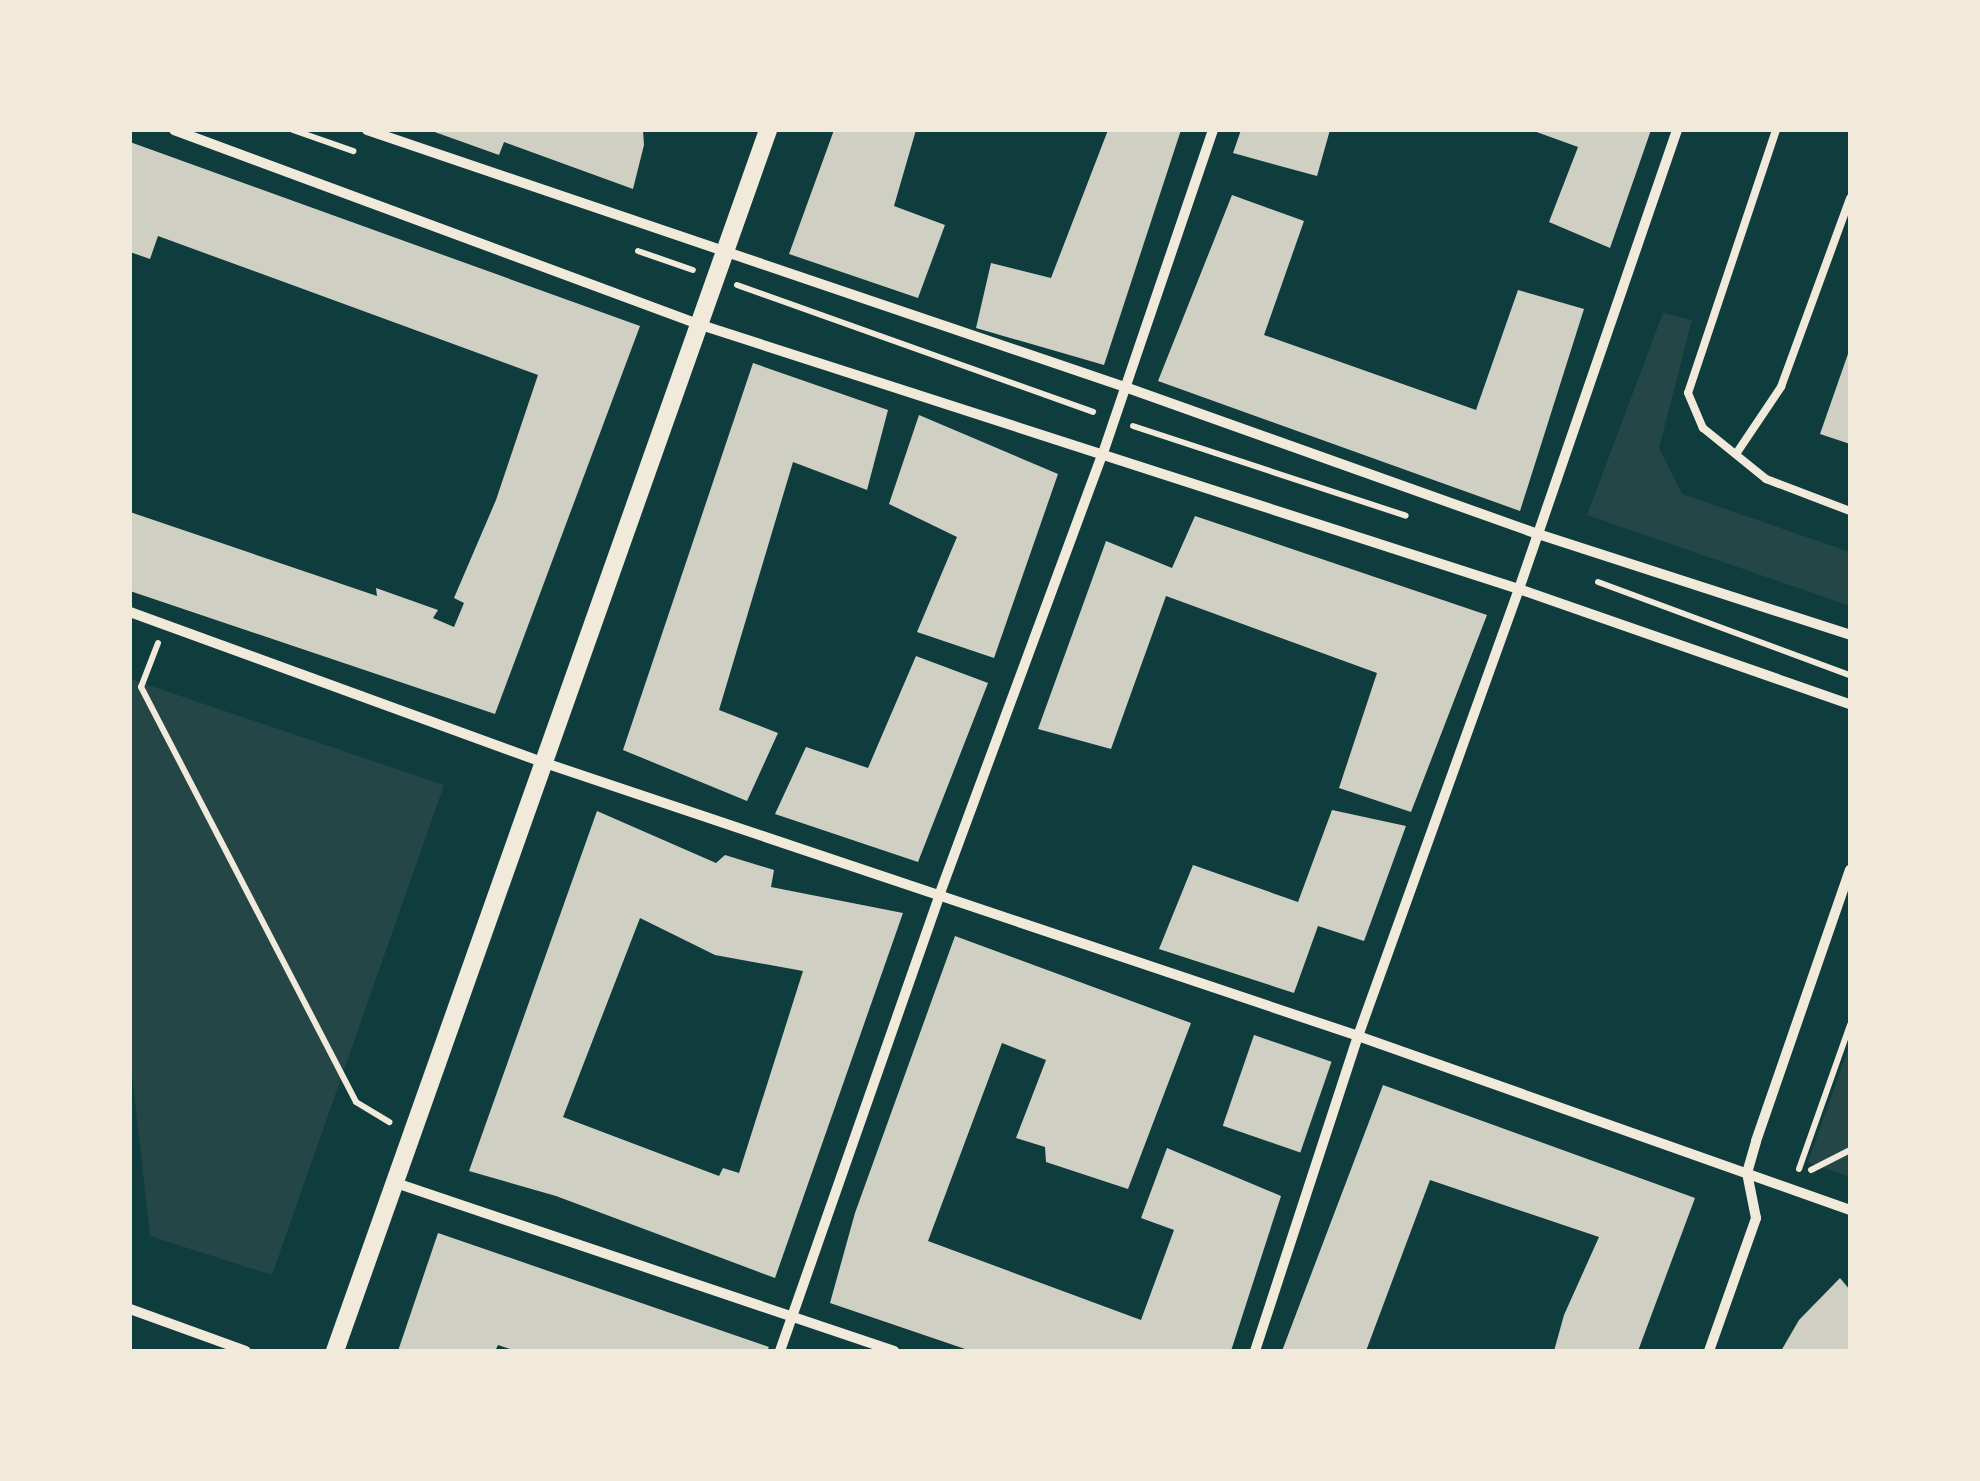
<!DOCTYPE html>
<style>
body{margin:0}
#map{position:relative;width:1980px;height:1481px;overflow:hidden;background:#0f3d3e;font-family:Raleway,sans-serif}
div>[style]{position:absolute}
.green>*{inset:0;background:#244646}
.building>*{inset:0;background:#cfcfc3;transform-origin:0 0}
.path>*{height:6px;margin:-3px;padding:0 3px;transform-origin:3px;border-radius:3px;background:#f1e9da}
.service>*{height:8px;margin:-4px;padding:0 4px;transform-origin:4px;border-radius:4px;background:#f1e9da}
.minor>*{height:10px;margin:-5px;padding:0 5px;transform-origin:5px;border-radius:5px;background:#f1e9da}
.tertiary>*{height:18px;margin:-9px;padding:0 9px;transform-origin:9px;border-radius:9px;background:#f1e9da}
span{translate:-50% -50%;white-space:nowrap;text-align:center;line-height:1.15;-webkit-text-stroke:9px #f1e9da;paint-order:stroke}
.frame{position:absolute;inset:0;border:132px solid #f1e9da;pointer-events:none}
</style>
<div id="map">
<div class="green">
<div style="clip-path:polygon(1663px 313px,1692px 320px,1659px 448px,1682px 494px,1850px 552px,1850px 606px,1587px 515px)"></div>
<div style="clip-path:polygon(130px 679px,444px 785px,272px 1275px,150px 1236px,130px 1056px)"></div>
<div style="clip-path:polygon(1850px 1044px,1850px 1177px,1808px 1162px)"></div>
</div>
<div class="building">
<div style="clip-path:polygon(429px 130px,643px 130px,644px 145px,633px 189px,504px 142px,499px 155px)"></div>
<div style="clip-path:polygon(834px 130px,916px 130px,894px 206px,945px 225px,918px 298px,789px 254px)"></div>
<div style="clip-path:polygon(1108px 130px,1181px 130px,1104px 365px,976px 328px,991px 263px,1051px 278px)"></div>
<div style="clip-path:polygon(1241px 130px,1330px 130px,1317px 176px,1233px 153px)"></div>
<div style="clip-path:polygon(1531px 130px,1651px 130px,1610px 248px,1549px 222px,1578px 147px)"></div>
<div style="clip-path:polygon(130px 142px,640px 326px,495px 714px,130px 591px,130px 512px,377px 596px,376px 588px,438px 610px,433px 618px,454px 627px,464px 603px,454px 598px,496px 500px,538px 375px,158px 236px,150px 259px,130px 252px)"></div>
<div style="clip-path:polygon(1232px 195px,1304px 221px,1264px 335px,1476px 410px,1518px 290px,1584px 309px,1520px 511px,1158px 381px)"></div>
<div style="clip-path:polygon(1849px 351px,1850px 351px,1850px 444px,1820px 434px)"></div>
<div style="clip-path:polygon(753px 363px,888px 410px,867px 490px,793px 462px,719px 710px,778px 733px,747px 801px,623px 750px)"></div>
<div style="clip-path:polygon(919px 415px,1058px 474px,994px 658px,917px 632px,957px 537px,889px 504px)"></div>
<div style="clip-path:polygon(1195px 516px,1487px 615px,1411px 812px,1339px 788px,1377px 673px,1166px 596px,1111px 749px,1038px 729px,1106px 541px,1172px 568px)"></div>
<div style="clip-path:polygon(916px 656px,988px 683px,918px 862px,775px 814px,806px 747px,868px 768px)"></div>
<div style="clip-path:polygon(1332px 810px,1406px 826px,1364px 941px,1318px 926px,1294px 993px,1159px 949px,1193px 865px,1298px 902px)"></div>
<div style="clip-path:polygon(evenodd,597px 811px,716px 863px,725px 855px,774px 870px,771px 887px,903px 913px,775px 1278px,556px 1196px,469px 1171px,597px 811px,640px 918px,715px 955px,803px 971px,739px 1173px,723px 1168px,719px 1176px,563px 1117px,640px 918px)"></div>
<div style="clip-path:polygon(955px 936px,1191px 1023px,1128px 1189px,1046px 1162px,1045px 1147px,1016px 1138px,1046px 1060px,1002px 1043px,928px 1241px,1141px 1320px,1174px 1230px,1141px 1218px,1167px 1148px,1281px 1196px,1231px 1351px,971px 1351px,830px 1303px,855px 1213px)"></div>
<div style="left:1254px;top:1035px;width:82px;height:96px;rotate:19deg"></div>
<div style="clip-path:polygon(1383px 1085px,1695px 1198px,1638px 1351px,1554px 1351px,1564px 1315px,1599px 1237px,1430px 1180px,1366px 1351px,1282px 1351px)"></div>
<div style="clip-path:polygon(438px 1233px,769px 1347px,767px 1351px,516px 1351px,498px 1345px,495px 1351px,398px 1351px)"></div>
<div style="clip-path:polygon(1840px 1278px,1850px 1290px,1850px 1351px,1781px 1351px,1799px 1320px)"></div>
</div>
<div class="path">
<div style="left:293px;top:130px;width:64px;rotate:19.3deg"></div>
<div style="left:638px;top:251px;width:58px;rotate:19.1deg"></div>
<div style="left:737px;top:285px;width:378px;rotate:19.6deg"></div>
<div style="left:1133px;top:426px;width:287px;rotate:18.2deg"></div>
<div style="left:1598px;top:582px;width:269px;rotate:20.3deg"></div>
<div style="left:158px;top:643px;width:47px;rotate:111.1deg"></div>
<div style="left:141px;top:687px;width:467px;rotate:62.6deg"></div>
<div style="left:356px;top:1102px;width:39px;rotate:31deg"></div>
<div style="left:1799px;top:1169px;width:153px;rotate:-70.5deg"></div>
<div style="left:1811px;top:1170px;width:44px;rotate:-27.1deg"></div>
</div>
<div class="service">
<div style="left:1776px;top:130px;width:277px;rotate:108.5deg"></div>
<div style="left:1688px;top:393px;width:38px;rotate:67deg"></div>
<div style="left:1703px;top:428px;width:81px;rotate:39deg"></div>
<div style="left:1766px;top:479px;width:90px;rotate:20.9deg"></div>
<div style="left:1736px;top:454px;width:81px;rotate:-56.1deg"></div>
<div style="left:1781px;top:387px;width:201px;rotate:-69.9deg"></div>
</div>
<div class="minor">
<div style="left:174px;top:130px;width:562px;rotate:20.31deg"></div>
<div style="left:701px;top:325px;width:860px;rotate:17.89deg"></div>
<div style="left:1519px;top:589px;width:350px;rotate:19.2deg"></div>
<div style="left:367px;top:130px;width:800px;rotate:18.73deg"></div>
<div style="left:1125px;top:387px;width:438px;rotate:19.6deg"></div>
<div style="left:1538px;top:534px;width:328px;rotate:17.9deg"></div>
<div style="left:130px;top:612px;width:442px;rotate:20deg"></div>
<div style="left:545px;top:763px;width:858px;rotate:18.56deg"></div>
<div style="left:1358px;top:1036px;width:522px;rotate:19.48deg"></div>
<div style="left:393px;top:1182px;width:529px;rotate:18.64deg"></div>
<div style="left:130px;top:1309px;width:123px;rotate:19.9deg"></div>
<div style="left:780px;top:1351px;width:485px;rotate:-70.7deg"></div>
<div style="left:940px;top:893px;width:466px;rotate:-69.7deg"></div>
<div style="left:1102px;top:456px;width:344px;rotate:-71.2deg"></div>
<div style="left:1255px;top:1351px;width:331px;rotate:-71.9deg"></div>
<div style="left:1358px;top:1036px;width:475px;rotate:-70.2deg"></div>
<div style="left:1519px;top:589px;width:485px;rotate:-71deg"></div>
<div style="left:1709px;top:1351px;width:141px;rotate:-70.5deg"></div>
<div style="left:1756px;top:1218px;width:46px;rotate:-101.3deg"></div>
<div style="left:1747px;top:1173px;width:33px;rotate:-74deg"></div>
<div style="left:1756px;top:1141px;width:287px;rotate:-70.9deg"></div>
</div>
<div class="tertiary">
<div style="left:335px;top:1351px;width:1296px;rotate:-70.47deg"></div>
</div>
<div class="frame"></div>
</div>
